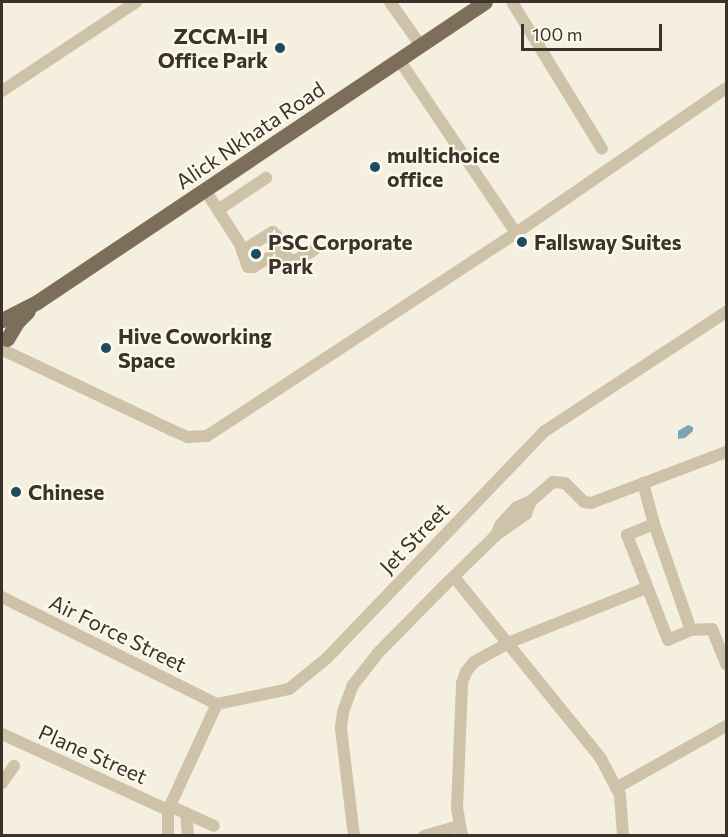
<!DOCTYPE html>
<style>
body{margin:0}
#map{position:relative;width:728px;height:837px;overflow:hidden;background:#f4efdf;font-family:Commissioner,sans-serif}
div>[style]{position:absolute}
.water>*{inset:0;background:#7ba5b4}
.minor>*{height:12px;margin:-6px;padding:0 6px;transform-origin:6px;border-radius:6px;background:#cec2a9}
.major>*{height:15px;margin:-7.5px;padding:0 7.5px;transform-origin:7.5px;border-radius:7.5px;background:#7d6e5a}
.dots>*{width:16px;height:16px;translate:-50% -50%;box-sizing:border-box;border:3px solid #fbf8ec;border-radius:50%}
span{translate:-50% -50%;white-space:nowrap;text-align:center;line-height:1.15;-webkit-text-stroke:4.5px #fbf8ec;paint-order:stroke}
.poi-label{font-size:21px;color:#3b3329;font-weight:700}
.right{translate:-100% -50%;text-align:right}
.left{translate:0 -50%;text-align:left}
.street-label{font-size:21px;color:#3b3329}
.frame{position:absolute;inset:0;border:3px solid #3b3329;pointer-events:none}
.scale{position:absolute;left:521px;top:24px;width:141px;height:27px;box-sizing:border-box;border:3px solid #3b3329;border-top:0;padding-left:8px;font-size:18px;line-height:21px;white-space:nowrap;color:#3b3329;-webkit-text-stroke:4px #fbf8ec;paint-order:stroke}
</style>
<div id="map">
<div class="water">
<div style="clip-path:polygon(688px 425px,693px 427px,693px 431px,685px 438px,678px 439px,678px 431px)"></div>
</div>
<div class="minor">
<div style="left:390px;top:2px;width:54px;rotate:54.8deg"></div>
<div style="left:512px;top:2px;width:172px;rotate:58.5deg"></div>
<div style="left:400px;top:61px;width:207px;rotate:56deg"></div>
<div style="left:2px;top:91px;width:161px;rotate:-33.6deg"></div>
<div style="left:205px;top:190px;width:64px;rotate:57.1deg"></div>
<div style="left:240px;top:244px;width:24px;rotate:71deg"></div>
<div style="left:248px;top:267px;width:5px"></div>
<div style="left:253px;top:267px;width:29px;rotate:-31deg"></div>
<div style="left:278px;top:252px;width:4px"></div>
<div style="left:282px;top:252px;width:14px;rotate:45deg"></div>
<div style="left:292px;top:262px;width:24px;rotate:-28deg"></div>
<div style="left:218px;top:210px;width:58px;rotate:-33.7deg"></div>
<div style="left:242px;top:251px;width:36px;rotate:-32deg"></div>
<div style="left:273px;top:232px;width:14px;rotate:45deg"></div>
<div style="left:283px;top:242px;width:10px;rotate:96deg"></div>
<div style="left:3px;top:350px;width:184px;rotate:25.4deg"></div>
<div style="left:169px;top:429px;width:21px;rotate:23deg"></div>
<div style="left:188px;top:437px;width:19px;rotate:-3deg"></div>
<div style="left:207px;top:436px;width:370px;rotate:-33.3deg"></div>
<div style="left:516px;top:233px;width:255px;rotate:-34.6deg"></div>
<div style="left:643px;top:483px;width:42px;rotate:75deg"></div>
<div style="left:654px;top:524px;width:112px;rotate:70.8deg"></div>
<div style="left:691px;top:630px;width:25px;rotate:157deg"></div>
<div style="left:668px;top:640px;width:113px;rotate:-111.3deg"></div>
<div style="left:627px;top:535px;width:29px;rotate:-22deg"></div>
<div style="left:496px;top:535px;width:12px;rotate:-66deg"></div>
<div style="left:501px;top:524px;width:23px;rotate:-47deg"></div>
<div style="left:517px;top:507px;width:15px;rotate:-23deg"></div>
<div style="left:531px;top:501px;width:29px;rotate:-41deg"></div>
<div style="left:553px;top:482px;width:12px;rotate:5deg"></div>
<div style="left:565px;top:483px;width:27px;rotate:45deg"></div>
<div style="left:584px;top:502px;width:7px;rotate:8deg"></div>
<div style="left:591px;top:503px;width:144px;rotate:-20.7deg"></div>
<div style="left:454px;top:577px;width:232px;rotate:51deg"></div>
<div style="left:600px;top:757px;width:43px;rotate:62.2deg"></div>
<div style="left:620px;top:795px;width:41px;rotate:85.8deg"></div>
<div style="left:2px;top:597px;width:240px;rotate:26.5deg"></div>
<div style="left:691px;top:630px;width:21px;rotate:-3deg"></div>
<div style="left:712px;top:629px;width:38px;rotate:68deg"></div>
<div style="left:2px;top:734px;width:183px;rotate:24.6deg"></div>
<div style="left:2px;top:783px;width:21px;rotate:-55deg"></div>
<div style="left:616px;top:788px;width:126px;rotate:-29.4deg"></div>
<div style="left:170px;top:806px;width:48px;rotate:24.4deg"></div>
<div style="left:168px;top:810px;width:117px;rotate:-65.2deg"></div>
<div style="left:217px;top:704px;width:74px;rotate:-11.8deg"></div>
<div style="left:289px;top:689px;width:49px;rotate:-39.2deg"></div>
<div style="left:327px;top:658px;width:315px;rotate:-46.2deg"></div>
<div style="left:545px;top:431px;width:217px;rotate:-33.3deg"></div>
<div style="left:186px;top:813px;width:23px;rotate:85deg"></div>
<div style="left:168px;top:836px;width:26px;rotate:-90deg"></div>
<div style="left:354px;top:836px;width:109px;rotate:-96.9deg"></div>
<div style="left:341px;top:728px;width:16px;rotate:-83deg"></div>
<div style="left:343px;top:712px;width:29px;rotate:-70deg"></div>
<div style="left:353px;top:685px;width:41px;rotate:-52deg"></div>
<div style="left:378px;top:653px;width:94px;rotate:-45.4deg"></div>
<div style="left:444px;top:586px;width:73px;rotate:-44.4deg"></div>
<div style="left:496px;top:535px;width:37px;rotate:-35deg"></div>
<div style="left:526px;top:514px;width:14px;rotate:-69deg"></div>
<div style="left:424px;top:836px;width:37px;rotate:-16deg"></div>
<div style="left:462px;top:836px;width:27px;rotate:-100deg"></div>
<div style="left:457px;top:809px;width:126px;rotate:-87.7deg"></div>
<div style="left:462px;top:683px;width:12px;rotate:-70deg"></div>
<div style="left:466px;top:672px;width:13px;rotate:-51deg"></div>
<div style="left:474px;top:662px;width:39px;rotate:-29deg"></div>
<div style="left:508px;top:643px;width:149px;rotate:-21.7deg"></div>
</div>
<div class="major">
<div style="left:2px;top:320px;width:39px;rotate:-27deg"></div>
<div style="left:37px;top:302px;width:539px;rotate:-33.81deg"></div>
<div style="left:7px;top:339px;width:21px;rotate:-59deg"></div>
<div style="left:18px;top:321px;width:14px;rotate:-45deg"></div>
</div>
<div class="dots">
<div style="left:280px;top:48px;background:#1c4c5f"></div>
<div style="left:375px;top:167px;background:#1c4c5f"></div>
<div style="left:522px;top:242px;background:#1c4c5f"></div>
<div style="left:256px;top:254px;background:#1c4c5f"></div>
<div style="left:106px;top:348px;background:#1c4c5f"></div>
<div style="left:16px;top:492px;background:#1c4c5f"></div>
</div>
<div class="poi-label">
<span class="right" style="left:268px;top:48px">ZCCM-IH<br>Office Park</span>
<span class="left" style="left:387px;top:167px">multichoice<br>office</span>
<span class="left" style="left:268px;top:254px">PSC Corporate<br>Park</span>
<span class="left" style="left:534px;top:242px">Fallsway Suites</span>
<span class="left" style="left:118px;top:348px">Hive Coworking<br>Space</span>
<span class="left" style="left:28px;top:492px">Chinese</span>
</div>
<div class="street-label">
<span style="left:250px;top:135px;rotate:-34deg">Alick Nkhata Road</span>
<span style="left:414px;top:538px;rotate:-46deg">Jet Street</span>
<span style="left:118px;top:633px;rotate:26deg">Air Force Street</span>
<span style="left:93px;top:754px;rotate:24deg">Plane Street</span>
</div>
<div class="frame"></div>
<div class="scale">100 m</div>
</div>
